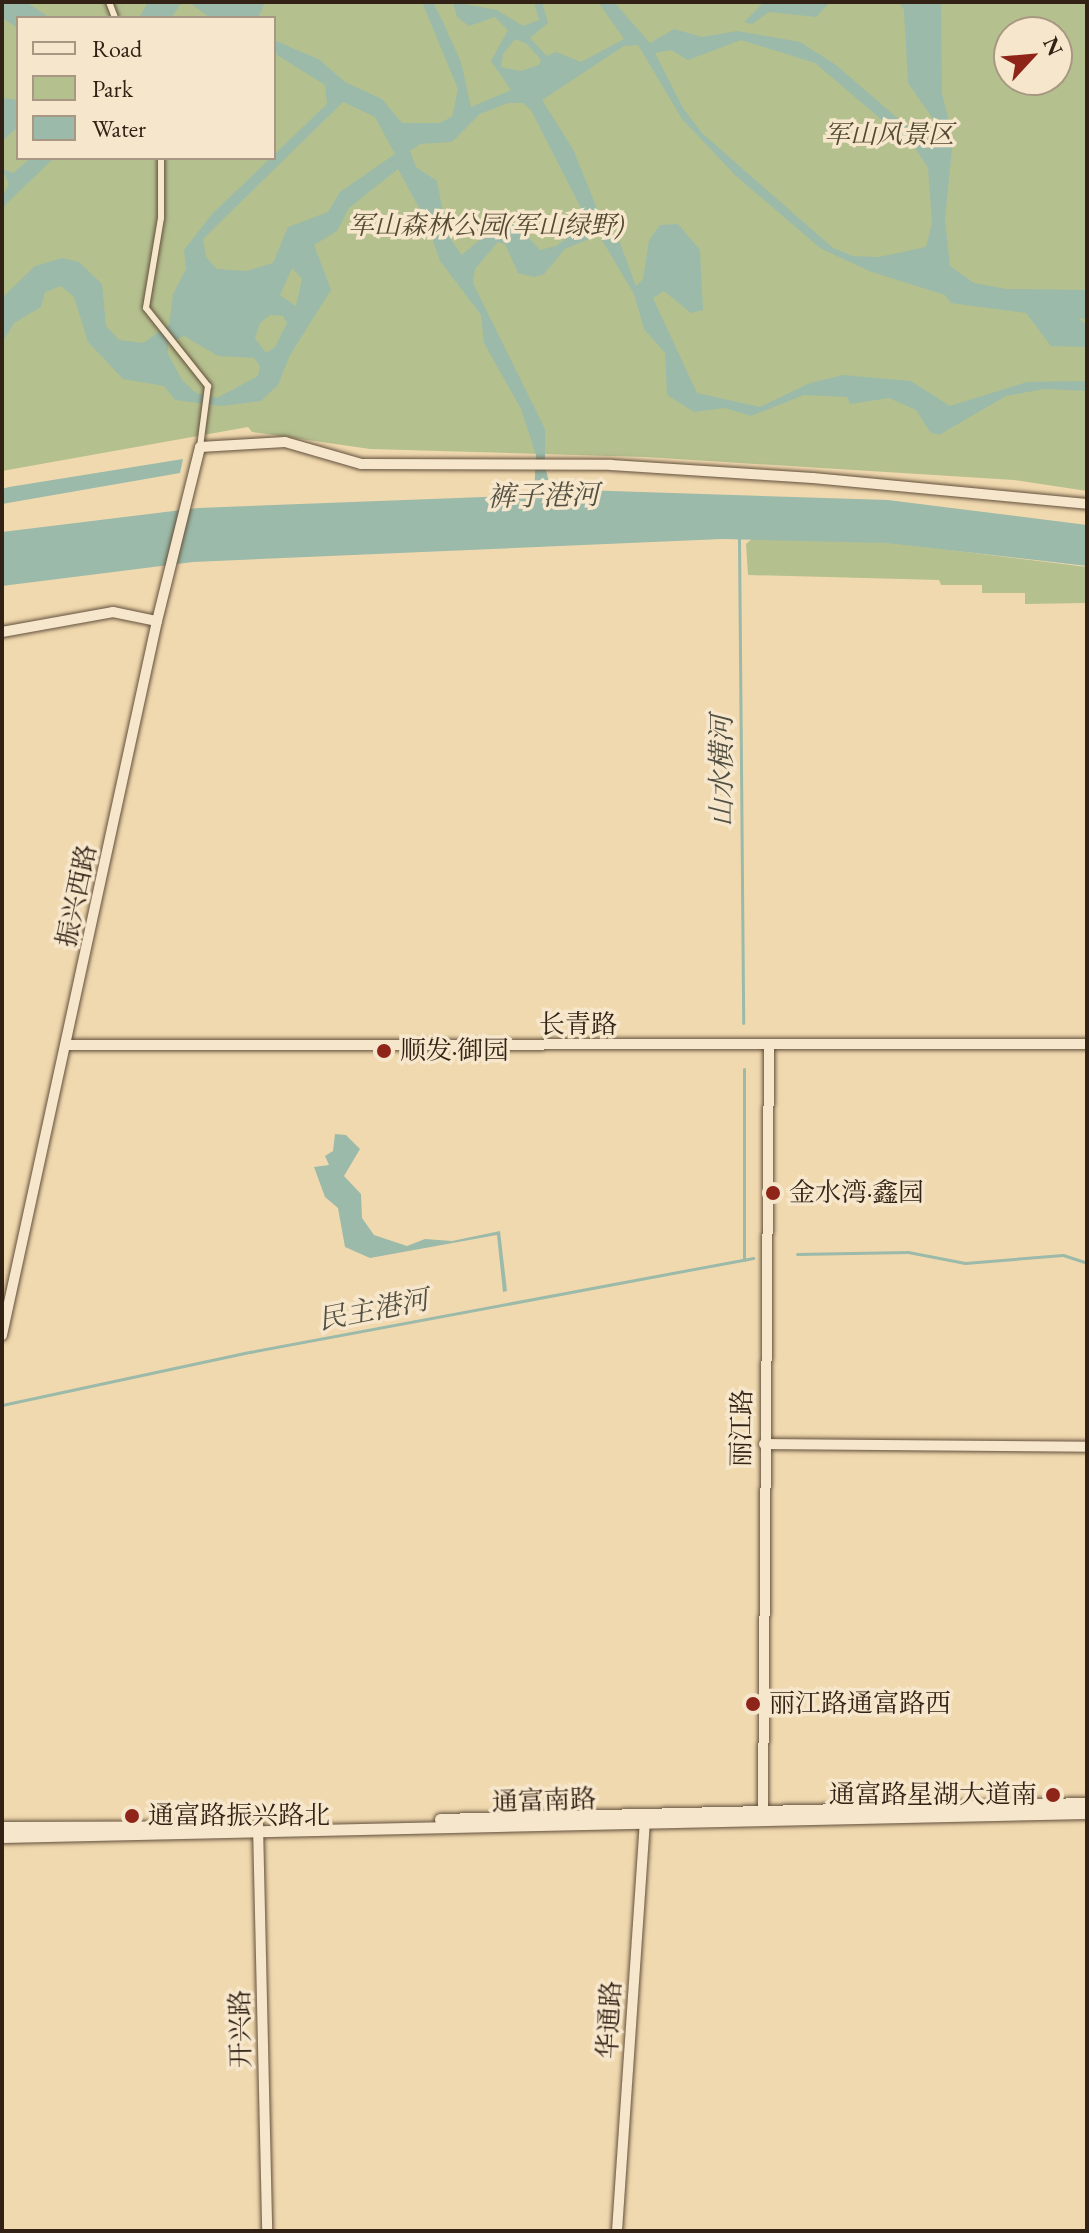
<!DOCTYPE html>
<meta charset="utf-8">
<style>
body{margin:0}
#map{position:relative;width:1089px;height:2233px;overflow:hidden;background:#f1d9af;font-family:"EB Garamond","Noto Serif SC",serif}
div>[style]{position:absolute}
.green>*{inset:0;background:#b5c08f}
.water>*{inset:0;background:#9bbaa9}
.stream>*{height:3px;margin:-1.5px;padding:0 1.5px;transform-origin:1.5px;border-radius:1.5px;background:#9bbaa9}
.roads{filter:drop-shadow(0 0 2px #62503c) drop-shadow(0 0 2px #62503c)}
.pedestrian>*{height:6px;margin:-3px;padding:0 3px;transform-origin:3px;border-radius:3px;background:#f6e6cb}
.tertiary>*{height:10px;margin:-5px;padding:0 5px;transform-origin:5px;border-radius:5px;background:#f6e6cb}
.secondary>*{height:11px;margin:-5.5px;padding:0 5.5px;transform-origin:5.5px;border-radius:5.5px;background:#f6e6cb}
.dots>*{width:22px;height:22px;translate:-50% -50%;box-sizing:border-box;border:4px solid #f6e6cb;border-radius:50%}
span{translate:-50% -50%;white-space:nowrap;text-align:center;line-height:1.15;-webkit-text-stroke:7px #f6e6cb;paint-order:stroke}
.park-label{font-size:26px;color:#534a34;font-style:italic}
.street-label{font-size:26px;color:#322216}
.poi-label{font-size:26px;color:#322216}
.left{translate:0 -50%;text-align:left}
.right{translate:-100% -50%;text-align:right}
.water-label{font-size:28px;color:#525042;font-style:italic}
.frame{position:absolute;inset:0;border:4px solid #322216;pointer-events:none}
.legend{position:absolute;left:16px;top:16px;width:260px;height:144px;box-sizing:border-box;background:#f6e6cb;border:2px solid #a89883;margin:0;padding:10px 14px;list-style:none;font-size:24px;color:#322216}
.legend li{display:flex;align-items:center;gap:16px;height:40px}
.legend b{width:40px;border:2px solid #a89883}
.north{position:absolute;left:993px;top:16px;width:80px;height:80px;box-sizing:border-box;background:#f6e6cb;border:2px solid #a89883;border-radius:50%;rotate:64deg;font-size:22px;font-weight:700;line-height:32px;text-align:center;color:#322216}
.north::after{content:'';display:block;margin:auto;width:28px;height:36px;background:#8f2418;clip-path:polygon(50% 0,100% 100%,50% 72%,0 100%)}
</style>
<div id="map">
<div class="green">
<div style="clip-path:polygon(evenodd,2px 2px,1087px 2px,1087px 491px,1014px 480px,646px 457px,370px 449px,252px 432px,248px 427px,2px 471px,2px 2px,18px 18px,274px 18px,274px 158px,18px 158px,18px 18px,2px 2px,1009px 32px,1057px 32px,1057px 80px,1009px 80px,1009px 32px)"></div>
<div style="clip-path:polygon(754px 537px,894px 543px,1087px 567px,1087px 603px,1025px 604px,1025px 593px,982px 593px,982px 585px,941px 585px,939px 580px,748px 575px,746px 544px)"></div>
</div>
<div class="water">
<div style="clip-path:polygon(2px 2px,26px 2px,50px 18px,18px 18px,18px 28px,2px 18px)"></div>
<div style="clip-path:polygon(148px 2px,182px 2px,171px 18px,139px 18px)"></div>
<div style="clip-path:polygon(189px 2px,265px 2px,258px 18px,210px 18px)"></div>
<div style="clip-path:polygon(evenodd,422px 2px,433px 2px,443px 22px,461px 62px,471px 107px,511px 90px,491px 61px,508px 30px,495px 17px,469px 26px,457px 17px,453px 2px,497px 10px,523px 26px,539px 20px,534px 2px,542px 2px,548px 23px,530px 38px,547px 56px,556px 52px,581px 62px,624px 39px,598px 2px,614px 2px,650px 43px,674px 29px,702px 37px,737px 31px,800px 42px,836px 65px,932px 148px,940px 129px,908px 83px,904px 10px,899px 2px,941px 2px,942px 93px,953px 139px,945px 219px,950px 266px,974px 283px,1006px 289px,1087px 290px,1087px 319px,1078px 318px,1087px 325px,1087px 347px,1051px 346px,1026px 313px,951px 303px,945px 295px,869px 271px,820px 248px,736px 176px,682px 119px,638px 45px,624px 46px,542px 100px,573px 149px,600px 216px,619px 240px,636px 286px,643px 279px,649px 240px,660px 225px,678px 224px,700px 250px,703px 310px,691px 313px,664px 291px,653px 298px,697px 393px,760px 407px,810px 383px,843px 375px,911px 381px,950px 406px,1027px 382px,1087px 381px,1087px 391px,1044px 389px,1006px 396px,939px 435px,930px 432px,916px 410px,889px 398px,850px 404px,847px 397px,804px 395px,751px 416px,725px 408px,694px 412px,667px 395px,665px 353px,644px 329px,634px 294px,599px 235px,565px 249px,544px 274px,534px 277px,518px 273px,505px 244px,498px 242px,475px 269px,473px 283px,545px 429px,545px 467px,551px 489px,888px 500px,1087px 525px,1087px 566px,887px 543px,722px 539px,193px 562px,2px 586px,2px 532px,198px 508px,534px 495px,536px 455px,521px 409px,484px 343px,481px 315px,440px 261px,426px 221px,398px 169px,349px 208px,337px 231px,314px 245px,331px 290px,290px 355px,278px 385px,261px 401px,222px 406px,175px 400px,164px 386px,123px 379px,88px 342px,74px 297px,61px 286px,45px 292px,41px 307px,14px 323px,2px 343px,2px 298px,35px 266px,62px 258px,79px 262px,102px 284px,106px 326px,119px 340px,143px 343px,169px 325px,173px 294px,186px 269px,184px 250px,212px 214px,327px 104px,325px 85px,277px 55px,274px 40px,320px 60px,345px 82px,382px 99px,402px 123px,439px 123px,452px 117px,458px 89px,422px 2px,515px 39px,527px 44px,541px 60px,539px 65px,520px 71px,501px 67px,503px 54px,515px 39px,422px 2px,741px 40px,815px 63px,915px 148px,928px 168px,932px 223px,926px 247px,879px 257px,853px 256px,833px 248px,702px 133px,683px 108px,655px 53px,671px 50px,688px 60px,741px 40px,422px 2px,343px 102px,375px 117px,395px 154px,340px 192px,328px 212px,288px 227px,273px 263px,246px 271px,217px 269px,206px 257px,203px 239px,343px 102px,422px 2px,508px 103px,523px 103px,531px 110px,588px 222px,556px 246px,540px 250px,517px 225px,500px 222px,462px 255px,447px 234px,437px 181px,416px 167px,410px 151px,420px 144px,452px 142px,480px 114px,508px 103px,422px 2px,292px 268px,302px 279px,296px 306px,280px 295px,292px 268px,422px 2px,270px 315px,283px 316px,287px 323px,275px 347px,266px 353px,255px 338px,260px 323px,270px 315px,422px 2px,184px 336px,218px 356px,254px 358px,260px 366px,258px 376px,217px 398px,196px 393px,182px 380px,168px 354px,168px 343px,184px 336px)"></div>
<div style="clip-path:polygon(830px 2px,816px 17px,769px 12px,752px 24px,744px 22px,762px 4px)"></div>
<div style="clip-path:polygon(2px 98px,18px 100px,18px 127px,2px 141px)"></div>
<div style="clip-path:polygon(31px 158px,54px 158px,5px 205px,2px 215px,2px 197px,9px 184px,2px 169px,13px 173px)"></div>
<div style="clip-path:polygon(183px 459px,180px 473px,2px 504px,2px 489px,9px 487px)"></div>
<div style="clip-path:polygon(335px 1134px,346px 1135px,360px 1149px,344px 1176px,361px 1194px,362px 1218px,374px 1235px,407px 1246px,425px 1239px,452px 1241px,500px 1231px,507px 1291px,503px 1292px,497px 1235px,370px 1258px,345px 1247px,338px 1208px,325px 1197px,314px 1167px,329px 1165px,325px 1156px,333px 1151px)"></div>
</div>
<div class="stream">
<div style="left:739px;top:538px;width:485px;rotate:89.5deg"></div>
<div style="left:797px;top:1254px;width:111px;rotate:-1deg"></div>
<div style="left:908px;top:1252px;width:58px;rotate:10.9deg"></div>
<div style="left:965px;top:1263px;width:98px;rotate:-4.7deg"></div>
<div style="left:1063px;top:1255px;width:25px;rotate:18deg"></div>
<div style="left:744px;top:1260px;width:191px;rotate:-90deg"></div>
<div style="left:2px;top:1405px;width:254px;rotate:-12.1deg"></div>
<div style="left:250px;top:1352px;width:512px;rotate:-10.59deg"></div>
</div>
<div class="roads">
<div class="pedestrian">
<div style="left:109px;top:2px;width:17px;rotate:69deg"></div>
<div style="left:161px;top:158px;width:60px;rotate:90deg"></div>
<div style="left:161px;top:218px;width:91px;rotate:99.5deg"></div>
<div style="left:146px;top:308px;width:100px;rotate:51.5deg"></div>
<div style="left:208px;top:386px;width:62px;rotate:97.5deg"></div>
</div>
<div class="tertiary">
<div style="left:157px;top:621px;width:179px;rotate:-76.1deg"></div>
<div style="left:200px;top:447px;width:85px;rotate:-3.4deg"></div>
<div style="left:285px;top:442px;width:79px;rotate:16.1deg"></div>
<div style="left:361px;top:464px;width:250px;rotate:0.2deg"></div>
<div style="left:611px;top:465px;width:202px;rotate:3.7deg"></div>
<div style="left:813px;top:478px;width:275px;rotate:5.4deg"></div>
<div style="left:2px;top:632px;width:113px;rotate:-10.2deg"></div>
<div style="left:113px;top:612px;width:45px;rotate:11.6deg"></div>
<div style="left:157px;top:621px;width:731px;rotate:102.25deg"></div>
<div style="left:68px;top:1045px;width:1019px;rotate:-0.06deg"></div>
<div style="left:764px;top:1444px;width:323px;rotate:0.5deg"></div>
<div style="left:763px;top:1809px;width:760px;rotate:-89.55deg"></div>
<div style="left:258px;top:1825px;width:406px;rotate:88.7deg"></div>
<div style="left:617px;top:2231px;width:414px;rotate:-86.1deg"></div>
</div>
<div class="secondary">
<div style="left:440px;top:1819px;width:647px;rotate:-1.42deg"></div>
<div style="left:2px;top:1827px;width:233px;rotate:-0.2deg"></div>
<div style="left:2px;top:1837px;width:1085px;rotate:-1.27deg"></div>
</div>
</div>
<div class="dots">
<div style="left:384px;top:1051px;background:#8f2418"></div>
<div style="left:773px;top:1193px;background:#8f2418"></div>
<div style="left:753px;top:1704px;background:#8f2418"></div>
<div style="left:1053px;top:1795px;background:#8f2418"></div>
<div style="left:132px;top:1816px;background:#8f2418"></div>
</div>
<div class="park-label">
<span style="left:889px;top:135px">军山风景区</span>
<span style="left:486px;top:226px">军山森林公园(军山绿野)</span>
</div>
<div class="street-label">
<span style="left:77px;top:896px;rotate:-78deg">振兴西路</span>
<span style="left:578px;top:1025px">长青路</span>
<span style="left:742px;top:1428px;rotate:-89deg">丽江路</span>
<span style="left:544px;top:1801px;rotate:-2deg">通富南路</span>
<span style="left:610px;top:2020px;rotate:-87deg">华通路</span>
<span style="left:241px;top:2029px;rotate:-91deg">开兴路</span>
</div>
<div class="poi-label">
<span class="left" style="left:400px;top:1051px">顺发·御园</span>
<span class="left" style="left:789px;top:1193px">金水湾·鑫园</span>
<span class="left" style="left:769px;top:1704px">丽江路通富路西</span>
<span class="right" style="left:1037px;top:1795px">通富路星湖大道南</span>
<span class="left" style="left:148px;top:1816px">通富路振兴路北</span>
</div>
<div class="water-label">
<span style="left:543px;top:495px;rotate:-1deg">裤子港河</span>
<span style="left:721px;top:771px;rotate:-90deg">山水横河</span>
<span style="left:373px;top:1309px;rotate:-11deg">民主港河</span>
</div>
<div class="frame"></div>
<ul class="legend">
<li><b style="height:10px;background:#f6e6cb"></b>Road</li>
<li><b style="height:22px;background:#b5c08f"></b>Park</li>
<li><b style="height:22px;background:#9bbaa9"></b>Water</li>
</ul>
<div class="north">N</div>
</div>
